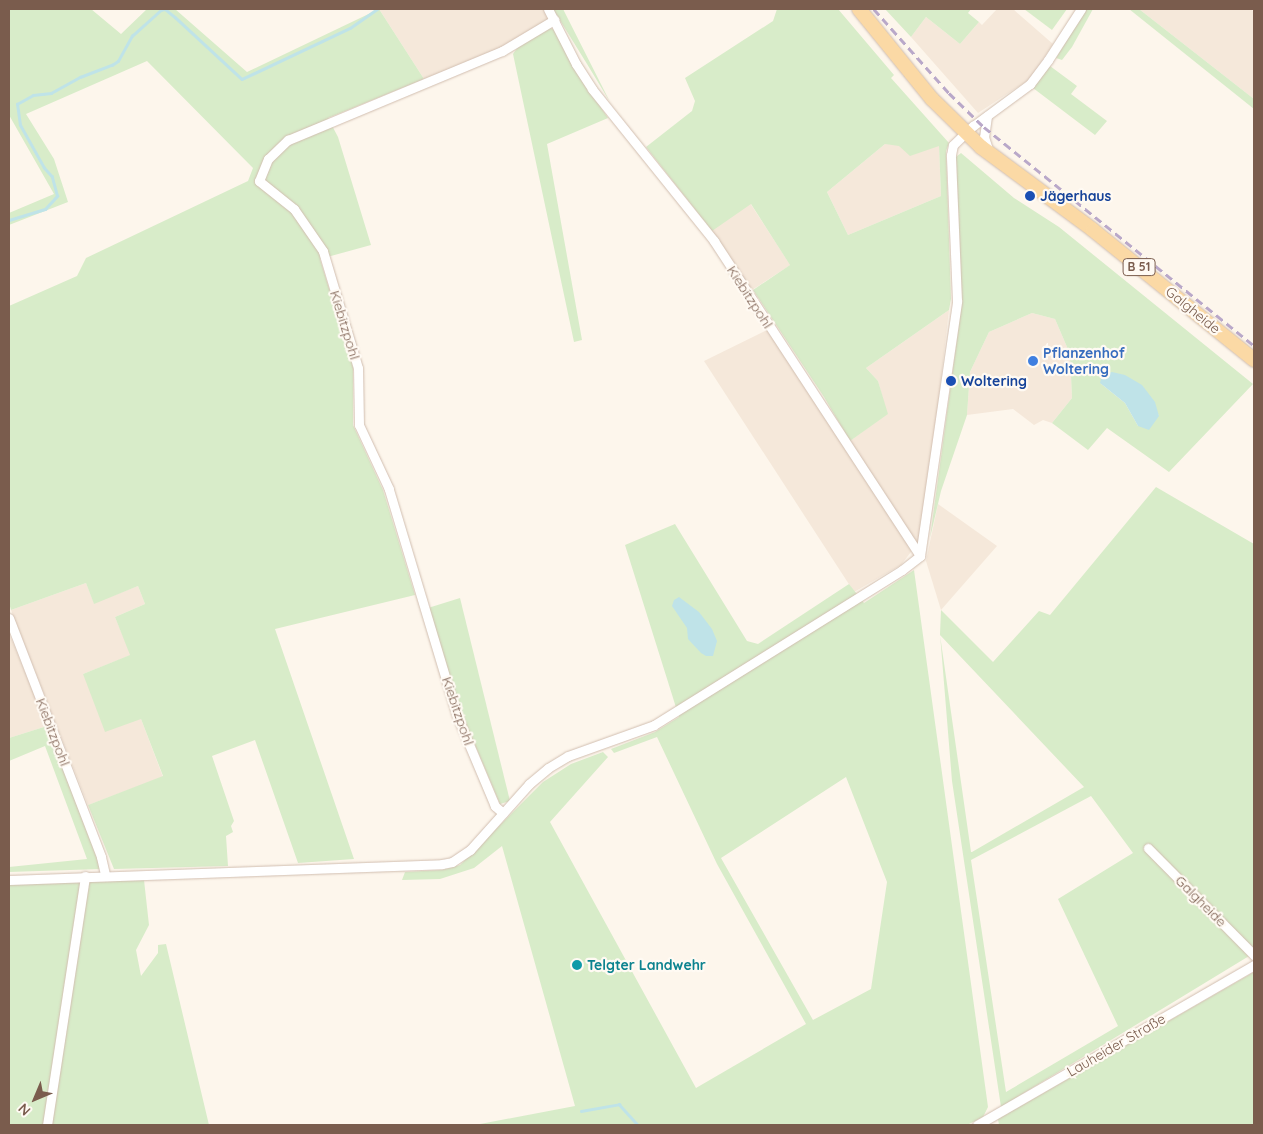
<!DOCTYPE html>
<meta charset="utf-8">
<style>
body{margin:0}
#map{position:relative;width:1263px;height:1134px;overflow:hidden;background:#fdf6ec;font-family:Quicksand,sans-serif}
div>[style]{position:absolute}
.residential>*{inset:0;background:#f5e8da;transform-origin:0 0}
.green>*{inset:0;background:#d8ecc9}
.water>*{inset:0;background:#bfe3e8}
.stream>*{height:2.5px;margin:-1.25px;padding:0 1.25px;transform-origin:1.25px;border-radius:1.25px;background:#bfe3e8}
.roads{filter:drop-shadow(0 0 1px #d1beb0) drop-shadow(0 0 1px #d1beb0)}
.minor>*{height:9px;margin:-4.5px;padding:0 4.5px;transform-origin:4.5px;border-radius:4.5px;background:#fff}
.primary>*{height:14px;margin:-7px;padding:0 7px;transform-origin:7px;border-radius:7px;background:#fbd9a5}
.rail>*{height:2.5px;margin-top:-1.25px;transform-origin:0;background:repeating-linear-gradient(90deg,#b9a8c9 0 8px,transparent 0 13px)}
.dots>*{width:14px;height:14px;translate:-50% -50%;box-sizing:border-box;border:2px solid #fffaf3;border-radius:50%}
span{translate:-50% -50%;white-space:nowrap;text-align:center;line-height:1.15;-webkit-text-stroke:4.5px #fffaf3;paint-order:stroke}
.shield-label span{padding:1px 4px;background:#fffaf3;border:1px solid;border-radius:4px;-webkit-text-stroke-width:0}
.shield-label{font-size:12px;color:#7a5c4d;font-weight:700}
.transit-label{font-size:14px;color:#164399;font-weight:700}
.left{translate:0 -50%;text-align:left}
.street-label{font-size:14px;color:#7a5c4d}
.shop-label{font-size:14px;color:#366cbe;font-weight:700}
.culture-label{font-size:14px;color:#0d838f;font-weight:700}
.frame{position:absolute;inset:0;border:10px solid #7a5c4d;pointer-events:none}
.north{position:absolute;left:10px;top:1074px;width:50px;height:50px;-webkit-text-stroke:4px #fffaf3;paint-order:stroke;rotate:225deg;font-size:14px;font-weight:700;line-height:20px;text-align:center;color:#7a5c4d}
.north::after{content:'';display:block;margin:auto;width:18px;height:22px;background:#7a5c4d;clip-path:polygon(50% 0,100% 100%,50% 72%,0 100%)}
</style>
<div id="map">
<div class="residential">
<div style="clip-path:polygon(379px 9px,546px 9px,549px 15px,547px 22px,500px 49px,424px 79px)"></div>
<div style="clip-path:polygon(997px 9px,1013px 9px,1053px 44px,1030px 79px,978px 113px,911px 37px,926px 17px,960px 44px,979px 22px,982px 25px)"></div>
<div style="clip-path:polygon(1139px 9px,1251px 9px,1254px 12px,1254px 99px)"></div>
<div style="clip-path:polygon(885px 144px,939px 145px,941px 196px,848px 235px,827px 192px)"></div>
<div style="left:750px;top:203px;width:74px;height:47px;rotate:57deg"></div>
<div style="clip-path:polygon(949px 310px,923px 536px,901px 565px,854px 592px,704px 361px,769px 329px,847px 443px,887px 414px,878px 381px,866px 368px)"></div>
<div style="clip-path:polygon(1032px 313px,1055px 319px,1070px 354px,1072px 398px,1052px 423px,1043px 420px,1034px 425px,1013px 409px,967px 415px,970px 372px,989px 332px)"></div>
<div style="clip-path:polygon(938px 504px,997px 546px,941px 610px,926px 561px)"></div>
<div style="clip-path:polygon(86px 583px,94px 603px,138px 586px,145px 604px,115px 617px,131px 655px,83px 674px,141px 719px,163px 777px,88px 805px,11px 610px)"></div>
<div style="clip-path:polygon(9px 633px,47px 726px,9px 738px)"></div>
</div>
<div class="green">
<div style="clip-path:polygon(9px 9px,91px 9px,121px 34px,147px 9px,175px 9px,247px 72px,379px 9px,424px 79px,328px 118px,338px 137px,371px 245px,320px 259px,353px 367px,353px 425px,383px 490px,415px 595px,275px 629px,354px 859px,298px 863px,255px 740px,212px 756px,234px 821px,231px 826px,233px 832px,226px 836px,228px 866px,114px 869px,88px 805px,163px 776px,141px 719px,105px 732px,83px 674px,130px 655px,115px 617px,145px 604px,138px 586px,94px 604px,86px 583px,11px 610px,9px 603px,9px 306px,77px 276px,86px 258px,248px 181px,253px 168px,147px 61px,26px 114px,54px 159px,68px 202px,9px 225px,9px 213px,54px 194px,9px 115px)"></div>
<div style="clip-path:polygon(553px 9px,563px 9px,610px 102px,587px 64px)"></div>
<div style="clip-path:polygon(evenodd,777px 9px,838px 9px,894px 75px,891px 78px,949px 143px,946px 151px,951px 299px,949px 310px,866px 368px,878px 381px,888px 414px,850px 441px,824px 397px,753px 290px,790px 265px,751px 204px,712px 231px,646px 147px,692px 111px,695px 101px,685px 78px,773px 21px,777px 9px,885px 144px,899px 146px,910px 156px,939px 146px,941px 196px,848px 235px,827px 192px,885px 144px)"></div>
<div style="clip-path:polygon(885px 9px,971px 9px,968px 13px,979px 22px,960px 44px,926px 17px,911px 37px)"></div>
<div style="clip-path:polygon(1024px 9px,1067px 9px,1052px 30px)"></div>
<div style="clip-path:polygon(1086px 9px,1093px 9px,1072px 47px,1062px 60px,1056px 58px)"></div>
<div style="clip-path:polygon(1129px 9px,1139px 9px,1254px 99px,1254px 109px)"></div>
<div style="clip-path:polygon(548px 27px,555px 30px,575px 69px,608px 118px,547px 144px,582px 340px,574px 342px,513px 54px,520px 44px)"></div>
<div style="clip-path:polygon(1050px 66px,1077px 86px,1071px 94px,1107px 121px,1095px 135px,1033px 88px)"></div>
<div style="clip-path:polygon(evenodd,961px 153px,1014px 198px,1059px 227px,1253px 384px,1169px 472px,1107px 428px,1088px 450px,1052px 423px,1072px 398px,1070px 354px,1055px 319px,1032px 313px,989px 332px,970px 372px,967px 415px,941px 491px,930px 538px,962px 302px,956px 157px,961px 153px,1100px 383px,1159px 415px,1138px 426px,1125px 403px,1100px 383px)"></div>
<div style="clip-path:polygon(evenodd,1156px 487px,1254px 544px,1254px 953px,1001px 1107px,952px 781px,940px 634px,941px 610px,993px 662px,1039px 611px,1050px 615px,1156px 487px,940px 635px,1084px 787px,972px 852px,971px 852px,940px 635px,1156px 487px,1091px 796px,1133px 853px,1058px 899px,1118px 1026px,1006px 1092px,971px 860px,1091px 796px)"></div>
<div style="clip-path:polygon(evenodd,675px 524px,747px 641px,758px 644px,849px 584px,864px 603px,914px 570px,988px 1107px,983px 1117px,967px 1125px,475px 1125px,575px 1106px,502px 846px,474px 868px,440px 879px,402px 880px,405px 872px,442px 870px,460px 865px,543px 782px,571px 764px,603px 752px,608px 757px,550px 822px,696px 1088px,806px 1024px,717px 864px,657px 737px,614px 753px,611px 749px,655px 732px,679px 717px,625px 545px,675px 524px,846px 777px,887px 882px,871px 989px,813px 1020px,721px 858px,846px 777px)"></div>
<div style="clip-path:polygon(460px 598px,510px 801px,500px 804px,459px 707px,428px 608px)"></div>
<div style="clip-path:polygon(47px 726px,101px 869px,9px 872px,9px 867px,87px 859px,45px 746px,9px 761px,9px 738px)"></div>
<div style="clip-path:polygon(144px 880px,149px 925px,136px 950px,141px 976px,158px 953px,158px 945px,166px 944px,209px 1125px,9px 1125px,9px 885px)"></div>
<div style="clip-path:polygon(1254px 972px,1254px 1125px,999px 1125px,998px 1119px)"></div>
</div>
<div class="water">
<div style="clip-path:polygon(1112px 372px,1125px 375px,1142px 385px,1155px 402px,1159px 416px,1149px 430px,1138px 426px,1125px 403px,1100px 383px,1102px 375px)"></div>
<div style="clip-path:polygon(679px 597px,699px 612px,712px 629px,717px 641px,713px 656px,706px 656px,701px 653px,688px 639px,687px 628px,672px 606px,674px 600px)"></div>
</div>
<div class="stream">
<div style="left:9px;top:220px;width:38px;rotate:-17deg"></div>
<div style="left:45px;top:209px;width:18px;rotate:-47deg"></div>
<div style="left:57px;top:196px;width:20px;rotate:-105deg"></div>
<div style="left:52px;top:177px;width:12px;rotate:-132deg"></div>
<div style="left:44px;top:168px;width:49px;rotate:-119.2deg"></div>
<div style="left:20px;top:125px;width:21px;rotate:-98deg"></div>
<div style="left:17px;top:104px;width:18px;rotate:-29deg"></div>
<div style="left:33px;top:95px;width:18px;rotate:-6deg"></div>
<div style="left:51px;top:93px;width:33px;rotate:-29deg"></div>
<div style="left:80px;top:77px;width:34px;rotate:-21deg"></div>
<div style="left:112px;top:65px;width:7px;rotate:-34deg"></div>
<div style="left:118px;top:61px;width:29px;rotate:-61deg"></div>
<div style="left:132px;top:36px;width:39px;rotate:-42deg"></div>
<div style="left:161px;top:10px;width:4px;rotate:-14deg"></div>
<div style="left:165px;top:9px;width:13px;rotate:39deg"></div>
<div style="left:175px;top:17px;width:91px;rotate:42.8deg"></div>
<div style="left:242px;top:79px;width:119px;rotate:-25.3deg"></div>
<div style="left:350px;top:28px;width:33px;rotate:-35deg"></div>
<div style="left:581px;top:1111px;width:39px;rotate:-10deg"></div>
<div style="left:619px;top:1104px;width:28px;rotate:48deg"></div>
</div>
<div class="roads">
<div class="minor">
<div style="left:548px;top:9px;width:62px;rotate:63deg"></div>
<div style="left:576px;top:64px;width:30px;rotate:57deg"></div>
<div style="left:592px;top:89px;width:195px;rotate:51.2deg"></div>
<div style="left:714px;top:241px;width:376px;rotate:56.8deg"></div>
<div style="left:987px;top:116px;width:21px;rotate:98deg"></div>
<div style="left:984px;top:137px;width:16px;rotate:72deg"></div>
<div style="left:9px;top:618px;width:256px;rotate:68.9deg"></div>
<div style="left:101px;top:857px;width:18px;rotate:77deg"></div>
<div style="left:503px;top:813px;width:11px;rotate:-139deg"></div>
<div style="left:495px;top:806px;width:101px;rotate:-112.8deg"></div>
<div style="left:456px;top:713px;width:234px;rotate:-106.7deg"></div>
<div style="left:389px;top:489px;width:71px;rotate:-115.1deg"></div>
<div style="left:359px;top:425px;width:57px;rotate:-91deg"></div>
<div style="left:358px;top:368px;width:122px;rotate:-106.7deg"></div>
<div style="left:323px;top:251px;width:51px;rotate:-124.6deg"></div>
<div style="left:294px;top:209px;width:45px;rotate:-141.3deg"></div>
<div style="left:259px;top:181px;width:24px;rotate:-68deg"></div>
<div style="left:268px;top:159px;width:28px;rotate:-44deg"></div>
<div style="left:288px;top:140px;width:232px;rotate:-22.6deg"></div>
<div style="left:502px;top:51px;width:61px;rotate:-30.8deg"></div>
<div style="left:1148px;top:848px;width:151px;rotate:45.3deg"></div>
<div style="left:9px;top:880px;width:433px;rotate:-2.1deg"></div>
<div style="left:442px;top:864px;width:10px;rotate:-11deg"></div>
<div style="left:452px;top:862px;width:22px;rotate:-34deg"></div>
<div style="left:470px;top:850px;width:89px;rotate:-48.2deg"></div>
<div style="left:529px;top:784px;width:25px;rotate:-40deg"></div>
<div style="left:548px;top:768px;width:23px;rotate:-31deg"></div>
<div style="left:568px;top:756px;width:91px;rotate:-19.8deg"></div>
<div style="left:654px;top:725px;width:292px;rotate:-32deg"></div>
<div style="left:902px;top:570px;width:23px;rotate:-38deg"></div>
<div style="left:920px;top:556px;width:258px;rotate:-81.7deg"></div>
<div style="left:957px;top:301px;width:146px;rotate:-92.4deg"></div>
<div style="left:951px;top:155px;width:10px;rotate:-79deg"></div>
<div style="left:953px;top:145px;width:28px;rotate:-44deg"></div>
<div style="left:973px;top:126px;width:71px;rotate:-36.4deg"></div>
<div style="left:1030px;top:84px;width:30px;rotate:-53deg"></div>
<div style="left:1048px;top:60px;width:61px;rotate:-57.1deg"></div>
<div style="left:47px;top:1125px;width:252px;rotate:-81.3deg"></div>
<div style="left:977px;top:1125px;width:320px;rotate:-30deg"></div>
</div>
<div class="primary">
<div style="left:859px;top:9px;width:116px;rotate:51deg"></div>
<div style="left:932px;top:99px;width:69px;rotate:44.4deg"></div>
<div style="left:981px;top:147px;width:139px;rotate:36.5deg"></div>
<div style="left:1093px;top:230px;width:207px;rotate:38.9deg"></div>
</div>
</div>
<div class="rail">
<div style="left:874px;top:9px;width:113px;rotate:48.2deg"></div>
<div style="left:949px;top:93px;width:49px;rotate:44.2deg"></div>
<div style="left:984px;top:127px;width:348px;rotate:39deg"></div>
</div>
<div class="dots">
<div style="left:1030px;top:196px;background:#1a4fb4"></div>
<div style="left:1033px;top:361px;background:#3f7fe0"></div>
<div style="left:951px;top:381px;background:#1a4fb4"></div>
<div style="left:577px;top:965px;background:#0f9aa8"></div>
</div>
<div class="shield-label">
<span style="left:1139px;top:267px">B 51</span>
</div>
<div class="transit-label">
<span class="left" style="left:1040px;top:196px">Jägerhaus</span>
<span class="left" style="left:961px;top:381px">Woltering</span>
</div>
<div class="street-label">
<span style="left:750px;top:297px;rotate:57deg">Kiebitzpohl</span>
<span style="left:1193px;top:310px;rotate:39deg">Galgheide</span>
<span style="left:345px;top:325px;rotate:73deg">Kiebitzpohl</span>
<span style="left:458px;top:711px;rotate:71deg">Kiebitzpohl</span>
<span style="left:53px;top:732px;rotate:69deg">Kiebitzpohl</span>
<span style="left:1201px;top:901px;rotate:45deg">Galgheide</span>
<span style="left:1116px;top:1045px;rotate:-30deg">Lauheider Straße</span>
</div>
<div class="shop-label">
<span class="left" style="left:1043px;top:361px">Pflanzenhof<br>Woltering</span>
</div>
<div class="culture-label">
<span class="left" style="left:587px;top:965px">Telgter Landwehr</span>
</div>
<div class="frame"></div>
<div class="north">N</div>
</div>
